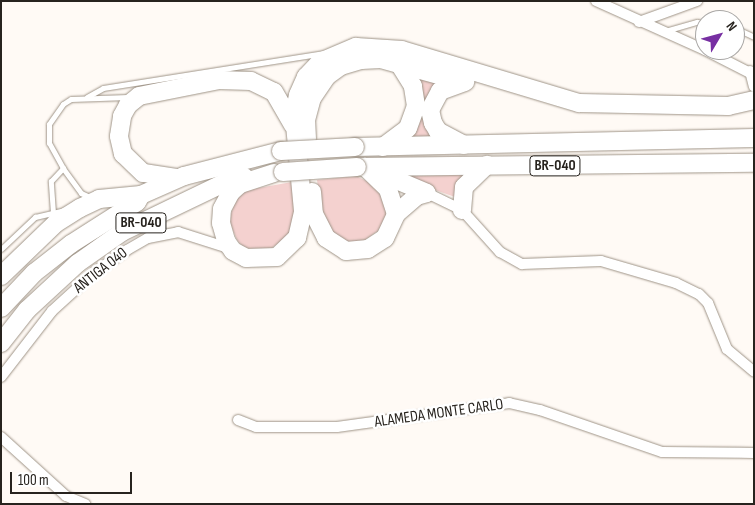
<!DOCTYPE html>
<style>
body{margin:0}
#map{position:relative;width:755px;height:505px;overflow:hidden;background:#fffaf5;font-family:"Sofia Sans Condensed",sans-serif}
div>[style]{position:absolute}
.green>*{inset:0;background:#f4d1cf}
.roads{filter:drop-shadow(0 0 1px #9f9487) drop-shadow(0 0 1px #9f9487)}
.service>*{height:5px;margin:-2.5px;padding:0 2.5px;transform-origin:2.5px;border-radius:2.5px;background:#fff}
.minor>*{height:10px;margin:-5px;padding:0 5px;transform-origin:5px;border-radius:5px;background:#fff}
.motorway>*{height:18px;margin:-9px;padding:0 9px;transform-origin:9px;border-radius:9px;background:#fff}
.bridges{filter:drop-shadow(0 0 1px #9f9487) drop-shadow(0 0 1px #9f9487)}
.motorway-bridge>*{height:18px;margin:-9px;padding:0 9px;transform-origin:9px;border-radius:9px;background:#fff}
span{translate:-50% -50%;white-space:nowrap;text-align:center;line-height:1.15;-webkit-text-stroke:5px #fff;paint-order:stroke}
.shield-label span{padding:1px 4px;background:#fff;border:1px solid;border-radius:4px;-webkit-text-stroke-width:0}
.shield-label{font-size:15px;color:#27231e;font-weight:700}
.street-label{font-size:16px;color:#27231e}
.frame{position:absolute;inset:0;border:2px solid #27231e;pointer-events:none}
.north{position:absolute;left:695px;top:10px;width:50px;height:50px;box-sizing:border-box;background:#fff;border:1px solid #a9a7a5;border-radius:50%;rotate:53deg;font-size:14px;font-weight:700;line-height:20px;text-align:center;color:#27231e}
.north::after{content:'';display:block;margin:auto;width:18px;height:22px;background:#772fa2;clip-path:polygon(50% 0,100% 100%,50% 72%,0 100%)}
.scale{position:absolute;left:10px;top:472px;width:122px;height:22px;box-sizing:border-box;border:2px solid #27231e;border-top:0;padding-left:6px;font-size:15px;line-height:18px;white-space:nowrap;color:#27231e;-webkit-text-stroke:4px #fff;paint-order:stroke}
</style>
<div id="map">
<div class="green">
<div style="clip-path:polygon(413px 74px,446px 83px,433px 91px,434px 137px,409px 136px)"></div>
<div style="clip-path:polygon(464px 175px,455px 197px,401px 178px,401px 176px)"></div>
<div style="clip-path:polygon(356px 176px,377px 186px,386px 207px,386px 221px,383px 227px,360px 244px,340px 242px,322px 219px,317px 180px)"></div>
<div style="clip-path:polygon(292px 182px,295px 206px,291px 235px,264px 253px,245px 249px,237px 240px,229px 221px,235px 201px,247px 190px)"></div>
</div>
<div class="roads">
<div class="service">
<div style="left:735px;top:28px;width:21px;rotate:25deg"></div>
<div style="left:665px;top:31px;width:33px;rotate:-16deg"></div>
<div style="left:697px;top:22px;width:8px;rotate:7deg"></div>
<div style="left:87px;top:97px;width:18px;rotate:-29deg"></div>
<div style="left:103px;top:88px;width:224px;rotate:-9deg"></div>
<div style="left:92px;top:198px;width:12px;rotate:-156deg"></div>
<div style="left:81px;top:193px;width:31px;rotate:-126deg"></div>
<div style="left:63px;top:168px;width:29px;rotate:-119deg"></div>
<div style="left:49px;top:143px;width:19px;rotate:-90deg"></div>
<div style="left:49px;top:124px;width:24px;rotate:-55deg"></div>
<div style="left:63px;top:104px;width:9px;rotate:-32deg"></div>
<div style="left:71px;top:99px;width:57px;rotate:-2deg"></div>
<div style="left:53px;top:213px;width:32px;rotate:-94deg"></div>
<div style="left:51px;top:181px;width:18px;rotate:-47deg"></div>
<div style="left:1px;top:249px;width:47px;rotate:-43.3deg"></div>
<div style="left:35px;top:217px;width:31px;rotate:-13deg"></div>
</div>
<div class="minor">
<div style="left:596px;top:1px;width:120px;rotate:24.2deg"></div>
<div style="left:639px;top:22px;width:62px;rotate:-19.9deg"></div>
<div style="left:705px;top:50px;width:55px;rotate:27deg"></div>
<div style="left:750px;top:71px;width:16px;rotate:76deg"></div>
<div style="left:427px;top:193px;width:39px;rotate:26deg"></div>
<div style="left:462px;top:210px;width:57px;rotate:47.9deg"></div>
<div style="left:500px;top:252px;width:25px;rotate:29deg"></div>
<div style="left:522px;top:264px;width:79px;rotate:-2.2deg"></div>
<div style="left:601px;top:261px;width:78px;rotate:16.3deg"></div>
<div style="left:676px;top:283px;width:25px;rotate:26deg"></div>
<div style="left:699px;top:294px;width:13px;rotate:45deg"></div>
<div style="left:708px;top:303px;width:50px;rotate:67.6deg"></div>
<div style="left:727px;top:349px;width:35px;rotate:40deg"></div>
<div style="left:1px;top:377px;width:83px;rotate:-52.3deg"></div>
<div style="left:52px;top:311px;width:59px;rotate:-42.3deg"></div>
<div style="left:96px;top:271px;width:37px;rotate:-34deg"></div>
<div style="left:127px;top:250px;width:24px;rotate:-30deg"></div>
<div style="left:148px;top:238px;width:31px;rotate:-11deg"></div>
<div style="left:178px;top:232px;width:52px;rotate:17.7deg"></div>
<div style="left:238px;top:420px;width:19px;rotate:21deg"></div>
<div style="left:256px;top:427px;width:81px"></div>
<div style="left:337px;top:427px;width:174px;rotate:-7.9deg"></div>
<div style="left:509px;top:403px;width:32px;rotate:13deg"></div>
<div style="left:540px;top:410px;width:129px;rotate:19deg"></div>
<div style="left:662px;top:452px;width:92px;rotate:0.6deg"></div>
<div style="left:1px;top:437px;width:88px;rotate:42.2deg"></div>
<div style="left:66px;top:496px;width:21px;rotate:23deg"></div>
</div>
<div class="motorway">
<div style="left:307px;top:139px;width:19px;rotate:-93deg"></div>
<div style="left:306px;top:120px;width:23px;rotate:-75deg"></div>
<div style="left:312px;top:98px;width:27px;rotate:-56deg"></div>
<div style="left:327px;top:76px;width:17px;rotate:-36deg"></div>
<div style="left:341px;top:66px;width:21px;rotate:-17deg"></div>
<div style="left:361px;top:60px;width:20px;rotate:-3deg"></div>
<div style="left:381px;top:59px;width:86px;rotate:15.5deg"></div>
<div style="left:464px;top:145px;width:30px;rotate:-152deg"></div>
<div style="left:438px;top:131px;width:9px;rotate:-122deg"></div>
<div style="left:433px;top:123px;width:13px;rotate:-103deg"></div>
<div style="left:430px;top:110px;width:21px;rotate:-62deg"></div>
<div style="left:440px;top:91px;width:27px;rotate:-20deg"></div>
<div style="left:355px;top:147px;width:399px;rotate:-1.3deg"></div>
<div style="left:383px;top:147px;width:31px;rotate:-37deg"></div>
<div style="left:408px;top:128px;width:23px;rotate:-70deg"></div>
<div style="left:416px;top:106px;width:20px;rotate:-99deg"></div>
<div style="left:413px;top:86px;width:25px;rotate:-122deg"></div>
<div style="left:359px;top:167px;width:395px;rotate:-0.6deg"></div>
<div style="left:375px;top:171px;width:56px;rotate:22.9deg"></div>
<div style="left:274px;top:173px;width:36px;rotate:162deg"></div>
<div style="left:240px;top:184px;width:12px;rotate:138deg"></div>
<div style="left:231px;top:192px;width:19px;rotate:118deg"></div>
<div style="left:222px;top:209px;width:14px;rotate:94deg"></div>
<div style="left:221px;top:223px;width:19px;rotate:74deg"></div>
<div style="left:226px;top:241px;width:12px;rotate:55deg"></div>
<div style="left:233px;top:251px;width:15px;rotate:28deg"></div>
<div style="left:246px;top:258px;width:31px;rotate:-2deg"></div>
<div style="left:277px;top:257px;width:28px;rotate:-44deg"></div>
<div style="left:297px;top:238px;width:28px;rotate:-77deg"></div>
<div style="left:303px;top:211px;width:97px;rotate:-95.3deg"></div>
<div style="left:294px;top:114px;width:19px;rotate:-78deg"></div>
<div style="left:298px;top:95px;width:20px;rotate:-66deg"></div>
<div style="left:306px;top:77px;width:21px;rotate:-47deg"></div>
<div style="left:320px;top:62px;width:39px;rotate:-23deg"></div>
<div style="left:356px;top:47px;width:46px;rotate:3.7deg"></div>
<div style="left:402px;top:50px;width:185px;rotate:16.7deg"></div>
<div style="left:579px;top:103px;width:149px;rotate:1.2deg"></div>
<div style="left:728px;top:106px;width:27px;rotate:-13deg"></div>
<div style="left:176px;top:178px;width:33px;rotate:-171deg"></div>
<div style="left:143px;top:173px;width:28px;rotate:-136deg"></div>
<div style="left:123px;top:154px;width:18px;rotate:-103deg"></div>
<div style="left:119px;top:136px;width:20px;rotate:-81deg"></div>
<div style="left:122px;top:116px;width:13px;rotate:-61deg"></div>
<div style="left:128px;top:105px;width:14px;rotate:-39deg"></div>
<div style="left:139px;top:96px;width:82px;rotate:-11.3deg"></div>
<div style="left:219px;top:80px;width:32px;rotate:2deg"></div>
<div style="left:251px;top:81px;width:25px;rotate:26deg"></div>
<div style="left:274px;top:92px;width:38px;rotate:60deg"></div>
<div style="left:312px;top:192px;width:22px;rotate:85deg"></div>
<div style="left:314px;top:214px;width:27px;rotate:63deg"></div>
<div style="left:326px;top:238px;width:24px;rotate:33deg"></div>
<div style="left:346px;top:251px;width:22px;rotate:-5deg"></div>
<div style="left:368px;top:249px;width:20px;rotate:-33deg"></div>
<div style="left:385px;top:238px;width:26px;rotate:-65deg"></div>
<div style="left:396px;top:214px;width:26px;rotate:-108deg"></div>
<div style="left:388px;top:189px;width:32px;rotate:-136deg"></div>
<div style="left:462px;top:210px;width:23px;rotate:-85deg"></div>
<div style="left:464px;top:187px;width:32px;rotate:-44deg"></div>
<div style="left:396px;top:214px;width:28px;rotate:-41deg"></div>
<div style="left:417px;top:196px;width:10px;rotate:-17deg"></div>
<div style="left:1px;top:276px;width:76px;rotate:-43.9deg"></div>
<div style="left:56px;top:223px;width:28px;rotate:-32deg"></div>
<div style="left:80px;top:208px;width:21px;rotate:-25deg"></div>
<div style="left:99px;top:199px;width:42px;rotate:-5.4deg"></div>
<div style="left:1px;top:308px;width:48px;rotate:-46.7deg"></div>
<div style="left:34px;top:273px;width:47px;rotate:-38.1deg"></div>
<div style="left:71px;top:244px;width:78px;rotate:-32.5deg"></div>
<div style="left:137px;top:202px;width:8px;rotate:-60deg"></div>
<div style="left:141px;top:195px;width:47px;rotate:-23.8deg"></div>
<div style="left:184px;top:176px;width:100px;rotate:-14.5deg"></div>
<div style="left:1px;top:343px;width:42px;rotate:-51.8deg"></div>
<div style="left:27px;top:310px;width:69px;rotate:-42.7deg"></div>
<div style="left:78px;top:263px;width:54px;rotate:-35.2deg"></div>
<div style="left:122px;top:232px;width:118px;rotate:-25.7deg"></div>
<div style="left:228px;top:181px;width:17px;rotate:-13deg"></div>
</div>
</div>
<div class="bridges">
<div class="motorway-bridge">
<div style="left:281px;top:151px;width:74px;rotate:-3.1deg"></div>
<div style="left:283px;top:172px;width:74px;rotate:-3.9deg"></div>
</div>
</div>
<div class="shield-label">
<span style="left:555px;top:166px">BR-040</span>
<span style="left:141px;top:223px">BR-040</span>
</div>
<div class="street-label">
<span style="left:101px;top:271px;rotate:-38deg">ANTIGA 040</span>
<span style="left:439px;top:414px;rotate:-8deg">ALAMEDA MONTE CARLO</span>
</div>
<div class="frame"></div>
<div class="north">N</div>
<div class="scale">100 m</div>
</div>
